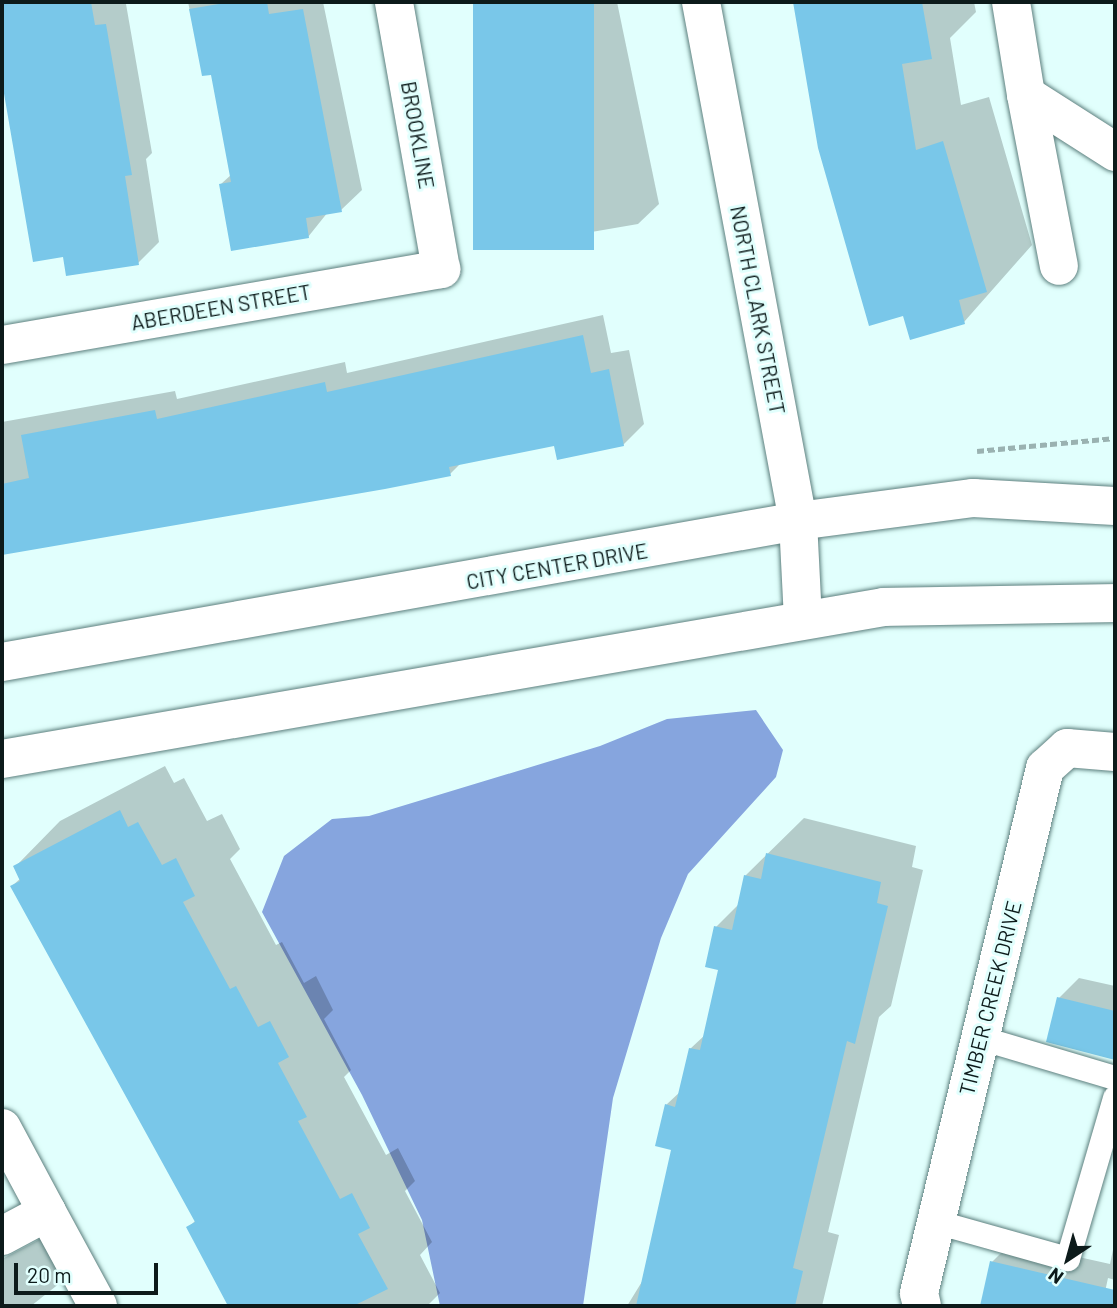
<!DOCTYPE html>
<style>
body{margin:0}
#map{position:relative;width:1117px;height:1308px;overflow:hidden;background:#e1fffd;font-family:Barlow,sans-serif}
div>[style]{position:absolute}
.water>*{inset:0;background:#86a5de}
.shadow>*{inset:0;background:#0003}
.building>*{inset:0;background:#79c7e9;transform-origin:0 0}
.path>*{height:4.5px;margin-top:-2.25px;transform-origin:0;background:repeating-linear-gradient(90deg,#9ab2b1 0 7px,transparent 0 10.5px)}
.roads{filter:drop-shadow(0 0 2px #5d807e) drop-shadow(0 0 2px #5d807e)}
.service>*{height:24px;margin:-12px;padding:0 12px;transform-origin:12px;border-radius:12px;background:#fff}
.minor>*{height:38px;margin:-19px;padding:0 19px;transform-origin:19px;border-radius:19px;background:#fff}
.tertiary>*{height:38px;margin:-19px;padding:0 19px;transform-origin:19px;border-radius:19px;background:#fff}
span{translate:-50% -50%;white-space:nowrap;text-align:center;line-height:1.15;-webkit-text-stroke:6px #e1fffd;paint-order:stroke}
.street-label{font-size:21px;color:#0c1a1a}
.frame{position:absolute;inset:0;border:4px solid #0c1a1a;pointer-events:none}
.north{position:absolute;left:1033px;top:1224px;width:70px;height:70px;-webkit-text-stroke:5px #e1fffd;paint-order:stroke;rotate:216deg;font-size:19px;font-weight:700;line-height:28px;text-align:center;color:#0c1a1a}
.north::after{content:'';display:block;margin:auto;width:24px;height:32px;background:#0c1a1a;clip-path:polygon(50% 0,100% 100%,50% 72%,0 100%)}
.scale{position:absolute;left:14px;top:1263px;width:144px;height:32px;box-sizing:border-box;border:4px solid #0c1a1a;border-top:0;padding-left:9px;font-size:21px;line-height:24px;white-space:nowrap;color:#0c1a1a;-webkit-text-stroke:5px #e1fffd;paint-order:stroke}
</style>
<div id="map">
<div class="water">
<div style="clip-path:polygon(756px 710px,783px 750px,776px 777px,688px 874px,661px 938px,613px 1098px,583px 1306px,440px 1306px,422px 1220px,362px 1095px,262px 912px,284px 856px,332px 819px,369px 816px,600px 746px,667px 719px)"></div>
</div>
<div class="shadow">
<div style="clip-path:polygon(2px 2px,126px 4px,152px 153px,146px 159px,159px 242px,138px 263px,64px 255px,34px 260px,2px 74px)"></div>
<div style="clip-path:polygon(188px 2px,323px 2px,362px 190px,341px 210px,328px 212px,308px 237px,221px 184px,232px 174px,212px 73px,203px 74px)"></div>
<div style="clip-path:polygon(475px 2px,617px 2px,659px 204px,638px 224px,516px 245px)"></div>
<div style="clip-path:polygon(795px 2px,974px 2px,976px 12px,950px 38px,961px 105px,989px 97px,1032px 245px,964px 322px,904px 314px,819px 148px)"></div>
<div style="clip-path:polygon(603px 315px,611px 353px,629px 350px,644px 424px,623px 445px,556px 444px,462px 462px,450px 474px,384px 487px,2px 554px,2px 422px,175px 391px,177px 399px,345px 362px,347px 373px)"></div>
<div style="clip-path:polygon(165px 766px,174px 783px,184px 778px,207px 821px,222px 814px,240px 849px,230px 859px,276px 945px,282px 942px,304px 983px,316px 976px,333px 1010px,324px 1019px,351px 1070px,344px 1077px,386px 1155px,398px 1148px,415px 1181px,405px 1191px,432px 1242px,420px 1255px,440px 1293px,427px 1306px,230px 1306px,188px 1228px,196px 1220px,12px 886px,21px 878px,15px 867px,60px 821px)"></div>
<div style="clip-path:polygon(804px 818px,916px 846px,912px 867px,923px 870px,891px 1006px,879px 1017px,828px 1232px,839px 1235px,822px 1306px,627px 1306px,643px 1280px,673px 1148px,666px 1105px,681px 1091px,690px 1049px,706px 1034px,720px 969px,716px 927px,740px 903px,745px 876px)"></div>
<div style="clip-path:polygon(1079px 978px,1115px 986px,1115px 1058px,1049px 1041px,1059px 998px)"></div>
<div style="clip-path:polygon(44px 1237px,65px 1279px,31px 1306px,2px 1306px,2px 1259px)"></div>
<div style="clip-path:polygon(1115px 1240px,1115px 1280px,1108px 1278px,1102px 1306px,982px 1306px,992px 1262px,1012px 1242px,1110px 1264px)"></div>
</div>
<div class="building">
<div style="clip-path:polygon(2px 2px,91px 2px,95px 25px,106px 24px,132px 175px,125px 176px,139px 265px,66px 276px,63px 257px,33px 262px,2px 82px)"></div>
<div style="clip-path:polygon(231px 2px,267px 2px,269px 14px,303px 9px,342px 212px,306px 218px,309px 238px,231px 251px,219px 184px,231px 182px,211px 75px,202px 76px,189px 9px)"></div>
<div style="left:473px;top:2px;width:121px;height:248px"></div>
<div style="clip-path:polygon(793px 2px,922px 2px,932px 59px,902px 64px,916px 150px,943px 141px,987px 292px,959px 300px,965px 324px,910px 340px,903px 316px,869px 326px,818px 148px)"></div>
<div style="clip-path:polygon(583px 335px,591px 373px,609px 369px,624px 446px,557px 460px,554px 446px,449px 467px,451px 476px,385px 489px,2px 555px,2px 484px,29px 478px,21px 435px,155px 410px,157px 419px,325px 382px,327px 392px)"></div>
<div style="clip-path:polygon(120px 810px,128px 827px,138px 822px,162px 865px,176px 858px,195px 896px,183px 902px,230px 989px,236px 986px,258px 1027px,270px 1021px,289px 1057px,278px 1063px,307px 1117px,298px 1121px,340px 1199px,352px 1193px,370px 1228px,358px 1234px,388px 1289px,353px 1306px,228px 1306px,186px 1227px,195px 1222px,10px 886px,20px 881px,13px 866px)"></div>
<div style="clip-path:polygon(766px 853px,881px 882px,877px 903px,888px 906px,855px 1044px,847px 1041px,793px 1268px,803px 1271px,795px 1306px,636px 1306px,671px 1150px,655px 1146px,665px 1104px,675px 1107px,689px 1048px,700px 1050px,718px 970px,705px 967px,714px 926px,732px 930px,744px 875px,761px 879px)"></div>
<div style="clip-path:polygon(1057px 997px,1115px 1011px,1115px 1060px,1046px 1042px)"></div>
<div style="clip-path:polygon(990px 1261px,1115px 1290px,1115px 1306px,980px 1306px)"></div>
</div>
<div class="path">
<div style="left:977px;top:451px;width:139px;rotate:-5.4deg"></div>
</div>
<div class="roads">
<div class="service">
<div style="left:980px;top:1038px;width:141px;rotate:16.5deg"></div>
<div style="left:936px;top:1222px;width:137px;rotate:15.7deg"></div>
<div style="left:1068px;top:1259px;width:168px;rotate:-73.7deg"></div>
</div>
<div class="minor">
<div style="left:701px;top:2px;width:528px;rotate:79.41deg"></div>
<div style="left:798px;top:521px;width:99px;rotate:87.1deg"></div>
<div style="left:1011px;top:2px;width:94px;rotate:80.8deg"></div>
<div style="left:1026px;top:95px;width:106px;rotate:32.6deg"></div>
<div style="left:1026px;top:95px;width:174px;rotate:79.1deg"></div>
<div style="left:2px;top:345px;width:446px;rotate:-9.8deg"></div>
<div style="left:441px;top:269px;width:271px;rotate:-100deg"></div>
<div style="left:2px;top:1128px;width:95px;rotate:61.8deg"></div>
<div style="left:47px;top:1212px;width:51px;rotate:151.9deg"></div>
<div style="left:47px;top:1212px;width:107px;rotate:61.5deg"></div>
<div style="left:922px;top:1306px;width:13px;rotate:-103deg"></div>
<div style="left:919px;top:1293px;width:540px;rotate:-76.5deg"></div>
<div style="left:1045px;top:768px;width:30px;rotate:-42deg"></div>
<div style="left:1067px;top:748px;width:48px;rotate:4.8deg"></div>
</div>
<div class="tertiary">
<div style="left:2px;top:662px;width:808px;rotate:-10.04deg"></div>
<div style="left:798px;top:521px;width:177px;rotate:-7.5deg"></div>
<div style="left:973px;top:498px;width:142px;rotate:3.2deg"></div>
<div style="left:2px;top:759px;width:895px;rotate:-9.78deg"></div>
<div style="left:884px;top:607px;width:231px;rotate:-1deg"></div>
</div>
</div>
<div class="street-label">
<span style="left:418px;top:135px;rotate:80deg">BROOKLINE</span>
<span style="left:221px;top:307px;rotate:-10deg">ABERDEEN STREET</span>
<span style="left:758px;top:310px;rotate:79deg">NORTH CLARK STREET</span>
<span style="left:557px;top:566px;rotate:-10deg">CITY CENTER DRIVE</span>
<span style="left:990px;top:998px;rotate:-76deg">TIMBER CREEK DRIVE</span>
</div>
<div class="frame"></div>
<div class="north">N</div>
<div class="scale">20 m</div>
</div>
